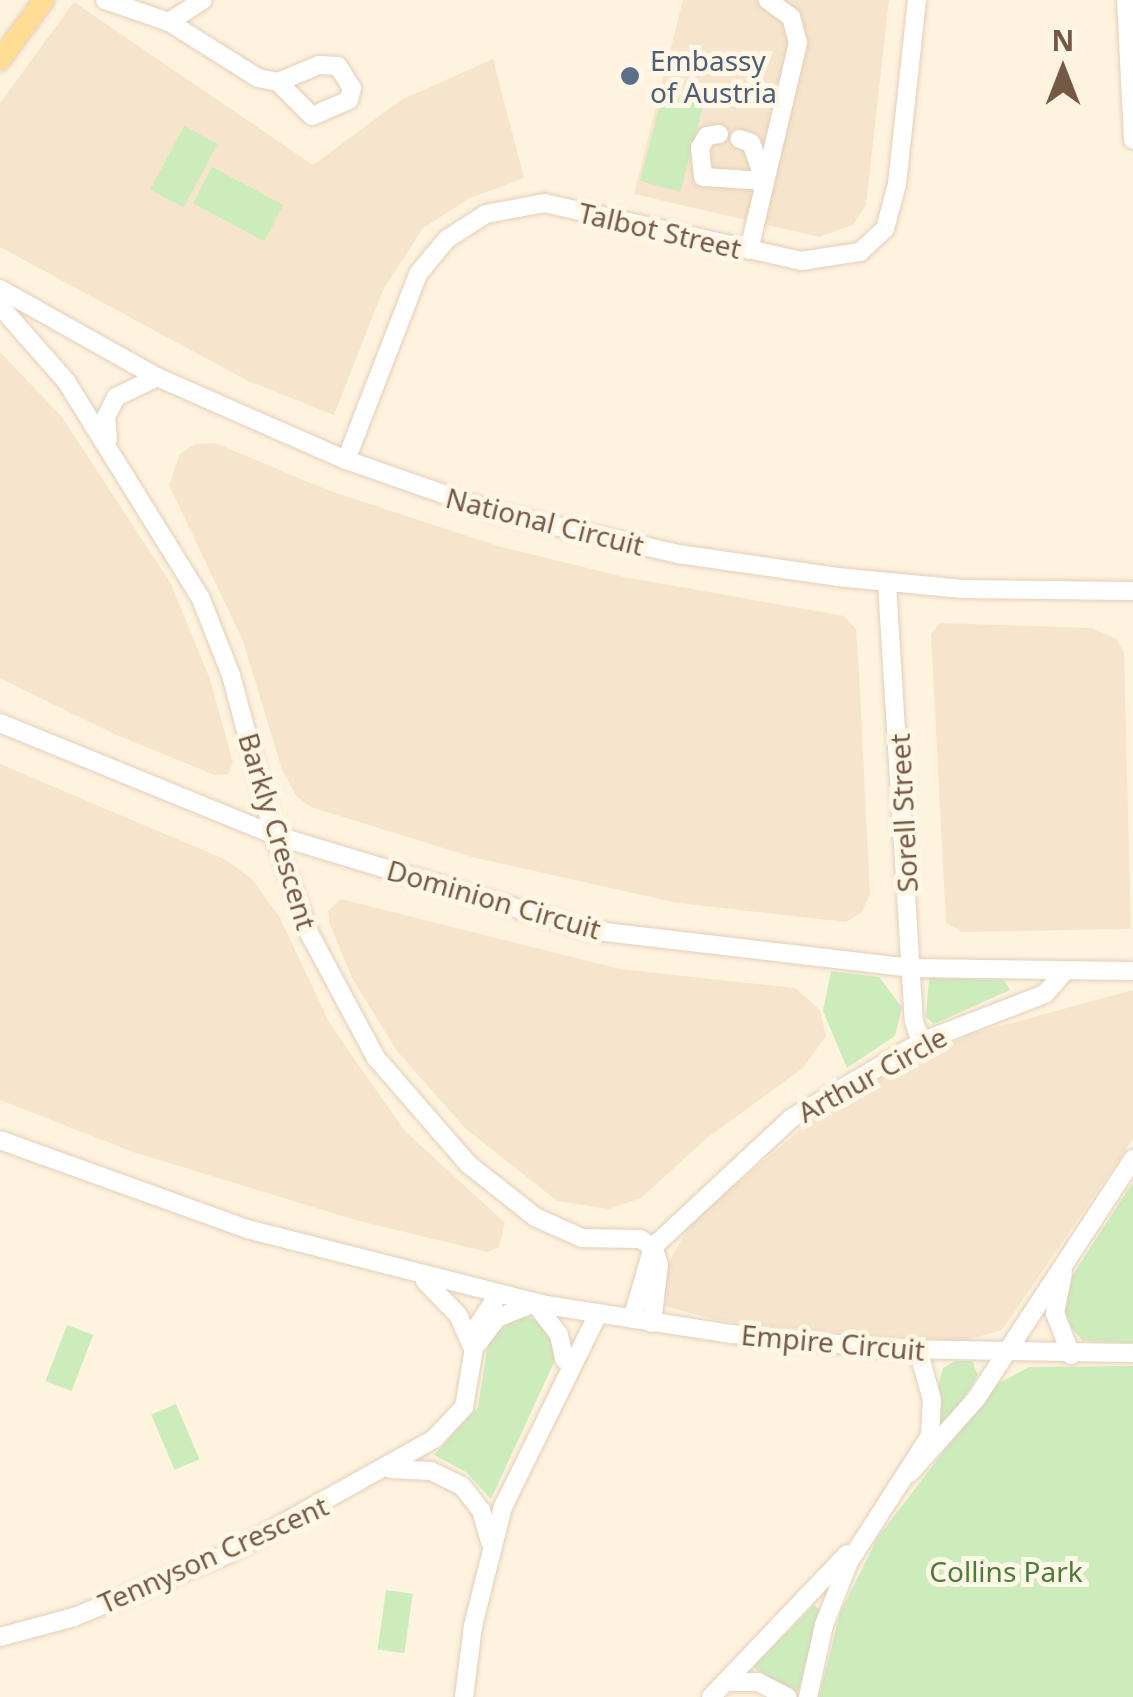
<!DOCTYPE html>
<style>
body{margin:0}
#map{position:relative;width:1133px;height:1697px;overflow:hidden;background:#fef3de;font-family:"Noto Sans",sans-serif}
div>[style]{position:absolute}
.residential>*{inset:0;background:#f6e5cc}
.green>*{inset:0;background:#cdecbc;transform-origin:0 0}
.roads{filter:drop-shadow(0 0 2px #e2cfba) drop-shadow(0 0 2px #e2cfba)}
.minor>*{height:18px;margin:-9px;padding:0 9px;transform-origin:9px;border-radius:9px;background:#fff}
.major>*{height:20px;margin:-10px;padding:0 10px;transform-origin:10px;border-radius:10px;background:#ffdd94}
.dots>*{width:28px;height:28px;translate:-50% -50%;box-sizing:border-box;border:5px solid #fff7e6;border-radius:50%}
span{translate:-50% -50%;white-space:nowrap;text-align:center;line-height:1.15;-webkit-text-stroke:10px #fff7e6;paint-order:stroke}
.service-label{font-size:28px;color:#4e5e75}
.left{translate:0 -50%;text-align:left}
.street-label{font-size:28px;color:#755945}
.park-label{font-size:28px;color:#4c7c3c}
.north{position:absolute;left:1013px;top:20px;width:100px;height:100px;-webkit-text-stroke:8px #fff7e6;paint-order:stroke;rotate:0deg;font-size:28px;font-weight:700;line-height:40px;text-align:center;color:#755945}
.north::after{content:'';display:block;margin:auto;width:35px;height:45px;background:#755945;clip-path:polygon(50% 0,100% 100%,50% 72%,0 100%)}
</style>
<div id="map">
<div class="residential">
<div style="clip-path:polygon(683px 0,889px 0,866px 205px,853px 225px,819px 237px,634px 194px)"></div>
<div style="clip-path:polygon(74px 2px,313px 165px,401px 100px,493px 59px,524px 178px,470px 198px,423px 228px,383px 290px,334px 415px,248px 381px,0 247px,0 103px)"></div>
<div style="clip-path:polygon(0 352px,61px 416px,170px 582px,210px 679px,233px 763px,228px 774px,215px 775px,114px 734px,0 678px)"></div>
<div style="clip-path:polygon(215px 443px,330px 491px,498px 546px,624px 577px,844px 616px,856px 629px,860px 691px,870px 895px,861px 913px,846px 922px,678px 903px,472px 857px,311px 807px,297px 797px,282px 770px,243px 641px,169px 485px,180px 454px,195px 444px)"></div>
<div style="clip-path:polygon(940px 623px,1092px 628px,1116px 639px,1124px 652px,1131px 929px,962px 932px,946px 923px,931px 634px)"></div>
<div style="clip-path:polygon(0 764px,224px 859px,251px 878px,279px 916px,330px 1024px,404px 1130px,505px 1223px,499px 1247px,488px 1252px,359px 1221px,133px 1152px,0 1100px)"></div>
<div style="clip-path:polygon(341px 899px,620px 969px,795px 988px,820px 1010px,826px 1036px,803px 1068px,707px 1138px,641px 1198px,609px 1209px,557px 1201px,465px 1128px,397px 1051px,352px 978px,329px 922px,328px 911px)"></div>
<div style="clip-path:polygon(1133px 990px,1133px 1139px,1002px 1330px,963px 1341px,880px 1337px,717px 1320px,664px 1306px,667px 1265px,693px 1220px,819px 1114px,900px 1066px,968px 1035px)"></div>
</div>
<div class="green">
<div style="left:663px;top:94px;width:42px;height:90px;rotate:15deg"></div>
<div style="left:184px;top:126px;width:38px;height:72px;rotate:28deg"></div>
<div style="left:212px;top:167px;width:81px;height:41px;rotate:28deg"></div>
<div style="clip-path:polygon(831px 971px,879px 977px,902px 1007px,895px 1036px,847px 1068px,823px 1011px)"></div>
<div style="clip-path:polygon(929px 978px,1004px 980px,1010px 990px,934px 1024px,926px 1017px)"></div>
<div style="clip-path:polygon(1133px 1182px,1133px 1343px,1083px 1341px,1062px 1317px,1068px 1282px)"></div>
<div style="clip-path:polygon(523px 1314px,547px 1327px,557px 1356px,491px 1499px,466px 1472px,434px 1455px,478px 1407px,489px 1337px)"></div>
<div style="left:67px;top:1325px;width:28px;height:60px;rotate:21deg"></div>
<div style="clip-path:polygon(955px 1361px,972px 1361px,978px 1375px,944px 1430px,938px 1427px,939px 1382px,943px 1368px)"></div>
<div style="clip-path:polygon(1133px 1366px,1133px 1697px,819px 1697px,840px 1613px,878px 1537px,994px 1386px,1029px 1367px)"></div>
<div style="left:176px;top:1404px;width:60px;height:27px;rotate:67deg"></div>
<div style="left:386px;top:1590px;width:27px;height:60px;rotate:8deg"></div>
<div style="clip-path:polygon(814px 1605px,820px 1610px,799px 1690px,792px 1693px,753px 1667px)"></div>
</div>
<div class="roads">
<div class="minor">
<div style="left:105px;top:0;width:68px;rotate:19deg"></div>
<div style="left:169px;top:22px;width:105px;rotate:32.2deg"></div>
<div style="left:258px;top:78px;width:20px;rotate:11deg"></div>
<div style="left:278px;top:82px;width:44px;rotate:-22.5deg"></div>
<div style="left:319px;top:65px;width:19px;rotate:3deg"></div>
<div style="left:338px;top:66px;width:26px;rotate:58deg"></div>
<div style="left:352px;top:88px;width:12px;rotate:104deg"></div>
<div style="left:349px;top:100px;width:40px;rotate:156.6deg"></div>
<div style="left:312px;top:116px;width:48px;rotate:-135deg"></div>
<div style="left:1126px;top:0;width:140px;rotate:87.1deg"></div>
<div style="left:169px;top:22px;width:40px;rotate:-32.9deg"></div>
<div style="left:719px;top:134px;width:12px;rotate:171deg"></div>
<div style="left:707px;top:136px;width:14px;rotate:120deg"></div>
<div style="left:700px;top:148px;width:29px;rotate:84deg"></div>
<div style="left:703px;top:177px;width:62px;rotate:3.7deg"></div>
<div style="left:765px;top:181px;width:40px;rotate:-110.2deg"></div>
<div style="left:751px;top:143px;width:12px;rotate:-160deg"></div>
<div style="left:749px;top:250px;width:213px;rotate:-76.7deg"></div>
<div style="left:798px;top:43px;width:27px;rotate:-105deg"></div>
<div style="left:791px;top:17px;width:29px;rotate:-144deg"></div>
<div style="left:0;top:289px;width:180px;rotate:29.3deg"></div>
<div style="left:157px;top:377px;width:206px;rotate:23.7deg"></div>
<div style="left:346px;top:460px;width:161px;rotate:19.2deg"></div>
<div style="left:498px;top:513px;width:185px;rotate:12.8deg"></div>
<div style="left:678px;top:554px;width:161px;rotate:8.2deg"></div>
<div style="left:837px;top:577px;width:126px;rotate:5.5deg"></div>
<div style="left:962px;top:589px;width:171px;rotate:0.7deg"></div>
<div style="left:0;top:306px;width:100px;rotate:48.7deg"></div>
<div style="left:66px;top:381px;width:256px;rotate:58.2deg"></div>
<div style="left:201px;top:599px;width:82px;rotate:68.5deg"></div>
<div style="left:231px;top:675px;width:166px;rotate:75deg"></div>
<div style="left:274px;top:835px;width:104px;rotate:70.3deg"></div>
<div style="left:309px;top:933px;width:142px;rotate:61.8deg"></div>
<div style="left:376px;top:1058px;width:140px;rotate:49deg"></div>
<div style="left:468px;top:1164px;width:85px;rotate:38.3deg"></div>
<div style="left:535px;top:1217px;width:51px;rotate:24.1deg"></div>
<div style="left:582px;top:1238px;width:58px;rotate:1deg"></div>
<div style="left:640px;top:1239px;width:15px;rotate:32deg"></div>
<div style="left:108px;top:439px;width:22px;rotate:-95deg"></div>
<div style="left:106px;top:417px;width:22px;rotate:-63deg"></div>
<div style="left:116px;top:397px;width:46px;rotate:-26deg"></div>
<div style="left:346px;top:460px;width:199px;rotate:-68.8deg"></div>
<div style="left:418px;top:274px;width:45px;rotate:-50.4deg"></div>
<div style="left:447px;top:239px;width:46px;rotate:-32.7deg"></div>
<div style="left:486px;top:214px;width:59px;rotate:-10.7deg"></div>
<div style="left:544px;top:203px;width:263px;rotate:12.7deg"></div>
<div style="left:801px;top:261px;width:60px;rotate:-8.7deg"></div>
<div style="left:860px;top:252px;width:34px;rotate:-43deg"></div>
<div style="left:885px;top:229px;width:47px;rotate:-75.1deg"></div>
<div style="left:897px;top:184px;width:185px;rotate:-83.8deg"></div>
<div style="left:887px;top:583px;width:439px;rotate:86.5deg"></div>
<div style="left:914px;top:1021px;width:22px;rotate:72deg"></div>
<div style="left:0;top:723px;width:296px;rotate:22.2deg"></div>
<div style="left:274px;top:835px;width:328px;rotate:16.8deg"></div>
<div style="left:588px;top:930px;width:325px;rotate:6.7deg"></div>
<div style="left:911px;top:968px;width:222px;rotate:0.8deg"></div>
<div style="left:0;top:1140px;width:263px;rotate:19.8deg"></div>
<div style="left:247px;top:1229px;width:309px;rotate:14.3deg"></div>
<div style="left:546px;top:1305px;width:188px;rotate:8.9deg"></div>
<div style="left:732px;top:1334px;width:161px;rotate:5.4deg"></div>
<div style="left:892px;top:1349px;width:241px;rotate:1deg"></div>
<div style="left:1063px;top:1273px;width:41px;rotate:101.3deg"></div>
<div style="left:1055px;top:1313px;width:45px;rotate:69.1deg"></div>
<div style="left:425px;top:1281px;width:47px;rotate:45.9deg"></div>
<div style="left:458px;top:1315px;width:36px;rotate:66deg"></div>
<div style="left:632px;top:1319px;width:75px;rotate:-73.7deg"></div>
<div style="left:653px;top:1247px;width:190px;rotate:-42.9deg"></div>
<div style="left:792px;top:1118px;width:150px;rotate:-30.5deg"></div>
<div style="left:921px;top:1042px;width:133px;rotate:-21.2deg"></div>
<div style="left:1045px;top:994px;width:28px;rotate:-49deg"></div>
<div style="left:652px;top:1323px;width:59px;rotate:-83.2deg"></div>
<div style="left:659px;top:1264px;width:18px;rotate:-109deg"></div>
<div style="left:478px;top:1343px;width:31px;rotate:-53deg"></div>
<div style="left:497px;top:1318px;width:41px;rotate:-21.5deg"></div>
<div style="left:535px;top:1303px;width:40px;rotate:53deg"></div>
<div style="left:559px;top:1335px;width:25px;rotate:78deg"></div>
<div style="left:391px;top:1469px;width:40px;rotate:2.9deg"></div>
<div style="left:431px;top:1471px;width:34px;rotate:26deg"></div>
<div style="left:462px;top:1486px;width:31px;rotate:52deg"></div>
<div style="left:481px;top:1510px;width:33px;rotate:74deg"></div>
<div style="left:910px;top:1473px;width:99px;rotate:-48.3deg"></div>
<div style="left:976px;top:1399px;width:287px;rotate:-56.8deg"></div>
<div style="left:0;top:1637px;width:77px;rotate:-15.1deg"></div>
<div style="left:74px;top:1617px;width:169px;rotate:-22.3deg"></div>
<div style="left:230px;top:1553px;width:234px;rotate:-29.2deg"></div>
<div style="left:434px;top:1439px;width:44px;rotate:-46.8deg"></div>
<div style="left:464px;top:1407px;width:83px;rotate:-80.3deg"></div>
<div style="left:478px;top:1325px;width:36px;rotate:-56deg"></div>
<div style="left:727px;top:1682px;width:31px"></div>
<div style="left:758px;top:1682px;width:33px;rotate:27deg"></div>
<div style="left:464px;top:1697px;width:72px;rotate:-82.8deg"></div>
<div style="left:473px;top:1626px;width:123px;rotate:-75.9deg"></div>
<div style="left:503px;top:1507px;width:215px;rotate:-63.8deg"></div>
<div style="left:711px;top:1697px;width:197px;rotate:-46.4deg"></div>
<div style="left:808px;top:1697px;width:74px;rotate:-77.5deg"></div>
<div style="left:824px;top:1625px;width:68px;rotate:-68.4deg"></div>
<div style="left:849px;top:1562px;width:150px;rotate:-57.3deg"></div>
<div style="left:930px;top:1436px;width:36px;rotate:-87deg"></div>
<div style="left:932px;top:1400px;width:52px;rotate:-105.6deg"></div>
</div>
<div class="major">
<div style="left:0;top:60px;width:74px;rotate:-53.7deg"></div>
</div>
</div>
<div class="dots">
<div style="left:630px;top:76px;background:#5c6f8a"></div>
</div>
<div class="service-label">
<span class="left" style="left:650px;top:76px">Embassy<br>of Austria</span>
</div>
<div class="street-label">
<span style="left:660px;top:230px;rotate:13deg">Talbot Street</span>
<span style="left:545px;top:521px;rotate:14deg">National Circuit</span>
<span style="left:903px;top:813px;rotate:-93deg">Sorell Street</span>
<span style="left:278px;top:831px;rotate:73deg">Barkly Crescent</span>
<span style="left:494px;top:899px;rotate:16deg">Dominion Circuit</span>
<span style="left:872px;top:1074px;rotate:-29deg">Arthur Circle</span>
<span style="left:833px;top:1342px;rotate:5deg">Empire Circuit</span>
<span style="left:213px;top:1554px;rotate:-24deg">Tennyson Crescent</span>
</div>
<div class="park-label">
<span style="left:1006px;top:1571px">Collins Park</span>
</div>
<div class="north">N</div>
</div>
